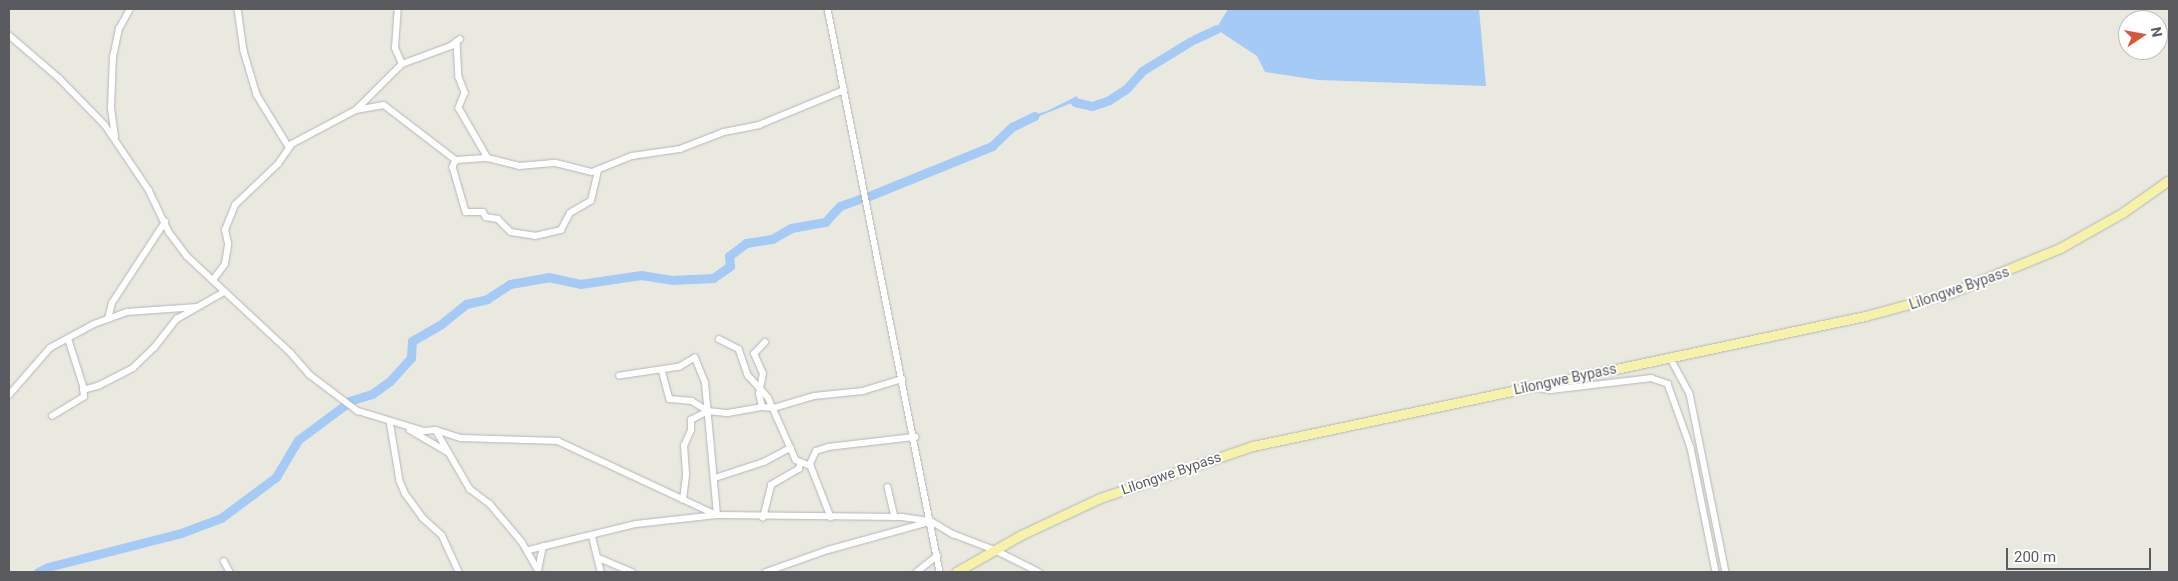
<!DOCTYPE html>
<style>
body{margin:0}
#map{position:relative;width:2178px;height:581px;overflow:hidden;background:#eae9e0;font-family:Roboto,sans-serif}
div>[style]{position:absolute}
.water>*{inset:0;background:#a4caf5}
.river>*{height:9px;margin:-4.5px;padding:0 4.5px;transform-origin:4.5px;border-radius:4.5px;background:#a4caf5}
.roads{filter:drop-shadow(0 0 1px #b3b5b9) drop-shadow(0 0 1px #b3b5b9)}
.street>*{height:5.5px;margin:-2.75px;padding:0 2.75px;transform-origin:2.75px;border-radius:2.75px;background:#fff}
.primary>*{height:9px;margin:-4.5px;padding:0 4.5px;transform-origin:4.5px;border-radius:4.5px;background:#f6f2a9}
span{translate:-50% -50%;white-space:nowrap;text-align:center;line-height:1.15;-webkit-text-stroke:4px #fff;paint-order:stroke}
.street-label{font-size:14px;color:#595b5f}
.frame{position:absolute;inset:0;border:10px solid #595b5f;pointer-events:none}
.north{position:absolute;left:2118px;top:10px;width:50px;height:50px;box-sizing:border-box;background:#fff;border:1px solid #bdbdbf;border-radius:50%;rotate:78deg;font-size:14px;font-weight:700;line-height:20px;text-align:center;color:#595b5f}
.north::after{content:'';display:block;margin:auto;width:18px;height:22px;background:#d6573a;clip-path:polygon(50% 0,100% 100%,50% 72%,0 100%)}
.scale{position:absolute;left:2006px;top:548px;width:145px;height:22px;box-sizing:border-box;border:2px solid #595b5f;border-top:0;padding-left:6px;font-size:15px;line-height:18px;white-space:nowrap;color:#595b5f;-webkit-text-stroke:4px #fff;paint-order:stroke}
</style>
<div id="map">
<div class="water">
<div style="clip-path:polygon(1228px 9px,1479px 9px,1486px 86px,1318px 80px,1265px 72px,1257px 56px,1216px 29px)"></div>
<div style="clip-path:polygon(1077px 96px,1080px 103px,1089px 105px,1080px 106px,1074px 102px,1025px 122px,1027px 117px,1047px 111px)"></div>
</div>
<div class="river">
<div style="left:1195px;top:39px;width:23px;rotate:-25deg"></div>
<div style="left:1075px;top:102px;width:17px;rotate:13deg"></div>
<div style="left:1092px;top:106px;width:18px;rotate:-19deg"></div>
<div style="left:1109px;top:100px;width:20px;rotate:-33deg"></div>
<div style="left:1126px;top:89px;width:24px;rotate:-48deg"></div>
<div style="left:1142px;top:71px;width:57px;rotate:-31.5deg"></div>
<div style="left:869px;top:196px;width:133px;rotate:-22.1deg"></div>
<div style="left:992px;top:146px;width:28px;rotate:-44deg"></div>
<div style="left:1012px;top:127px;width:25px;rotate:-26deg"></div>
<div style="left:349px;top:401px;width:24px;rotate:-17deg"></div>
<div style="left:372px;top:394px;width:22px;rotate:-36deg"></div>
<div style="left:390px;top:381px;width:31px;rotate:-48deg"></div>
<div style="left:411px;top:358px;width:17px;rotate:-87deg"></div>
<div style="left:412px;top:341px;width:32px;rotate:-30deg"></div>
<div style="left:440px;top:325px;width:33px;rotate:-39deg"></div>
<div style="left:466px;top:304px;width:22px;rotate:-13deg"></div>
<div style="left:487px;top:299px;width:27px;rotate:-33deg"></div>
<div style="left:510px;top:284px;width:39px;rotate:-10deg"></div>
<div style="left:548px;top:277px;width:33px;rotate:12deg"></div>
<div style="left:580px;top:284px;width:62px;rotate:-8.4deg"></div>
<div style="left:641px;top:275px;width:31px;rotate:9deg"></div>
<div style="left:672px;top:280px;width:41px;rotate:-2.8deg"></div>
<div style="left:713px;top:278px;width:21px;rotate:-35deg"></div>
<div style="left:730px;top:266px;width:10px;rotate:-96deg"></div>
<div style="left:729px;top:256px;width:21px;rotate:-37deg"></div>
<div style="left:746px;top:243px;width:26px;rotate:-9deg"></div>
<div style="left:772px;top:239px;width:22px;rotate:-30deg"></div>
<div style="left:791px;top:228px;width:35px;rotate:-10deg"></div>
<div style="left:825px;top:222px;width:22px;rotate:-47deg"></div>
<div style="left:840px;top:206px;width:23px;rotate:-20deg"></div>
<div style="left:38px;top:572px;width:11px;rotate:-27deg"></div>
<div style="left:48px;top:567px;width:137px;rotate:-14.3deg"></div>
<div style="left:181px;top:533px;width:43px;rotate:-20.6deg"></div>
<div style="left:221px;top:518px;width:69px;rotate:-36.7deg"></div>
<div style="left:276px;top:477px;width:43px;rotate:-59.3deg"></div>
<div style="left:298px;top:440px;width:59px;rotate:-36.7deg"></div>
</div>
<div class="roads">
<div class="street">
<div style="left:238px;top:9px;width:42px;rotate:81.9deg"></div>
<div style="left:244px;top:51px;width:46px;rotate:73.5deg"></div>
<div style="left:257px;top:95px;width:61px;rotate:58.4deg"></div>
<div style="left:828px;top:9px;width:574px;rotate:78.75deg"></div>
<div style="left:9px;top:35px;width:66px;rotate:40.7deg"></div>
<div style="left:59px;top:78px;width:66px;rotate:45.6deg"></div>
<div style="left:105px;top:125px;width:78px;rotate:55.9deg"></div>
<div style="left:149px;top:190px;width:47px;rotate:64.5deg"></div>
<div style="left:169px;top:232px;width:30px;rotate:53deg"></div>
<div style="left:187px;top:256px;width:142px;rotate:43deg"></div>
<div style="left:291px;top:353px;width:29px;rotate:49deg"></div>
<div style="left:310px;top:375px;width:60px;rotate:36.9deg"></div>
<div style="left:358px;top:411px;width:69px;rotate:16.9deg"></div>
<div style="left:424px;top:431px;width:12px;rotate:-5deg"></div>
<div style="left:436px;top:430px;width:26px;rotate:18deg"></div>
<div style="left:461px;top:438px;width:97px;rotate:1.8deg"></div>
<div style="left:558px;top:441px;width:175px;rotate:25deg"></div>
<div style="left:717px;top:515px;width:133px;rotate:-95.2deg"></div>
<div style="left:705px;top:383px;width:27px;rotate:-112deg"></div>
<div style="left:695px;top:358px;width:17px;rotate:149deg"></div>
<div style="left:680px;top:367px;width:61px;rotate:171.5deg"></div>
<div style="left:457px;top:42px;width:35px;rotate:87deg"></div>
<div style="left:459px;top:77px;width:17px;rotate:69deg"></div>
<div style="left:465px;top:93px;width:16px;rotate:112deg"></div>
<div style="left:459px;top:108px;width:58px;rotate:59.9deg"></div>
<div style="left:402px;top:64px;width:52px;rotate:-20.2deg"></div>
<div style="left:451px;top:46px;width:11px;rotate:-38deg"></div>
<div style="left:356px;top:110px;width:65px;rotate:-45deg"></div>
<div style="left:402px;top:64px;width:17px;rotate:-114deg"></div>
<div style="left:395px;top:48px;width:39px;rotate:-86deg"></div>
<div style="left:115px;top:137px;width:29px;rotate:-98deg"></div>
<div style="left:111px;top:108px;width:51px;rotate:-87.8deg"></div>
<div style="left:113px;top:57px;width:29px;rotate:-78deg"></div>
<div style="left:119px;top:29px;width:23px;rotate:-61deg"></div>
<div style="left:456px;top:160px;width:8px;rotate:113deg"></div>
<div style="left:453px;top:167px;width:47px;rotate:73.9deg"></div>
<div style="left:466px;top:212px;width:17px"></div>
<div style="left:483px;top:212px;width:6px;rotate:59deg"></div>
<div style="left:486px;top:217px;width:12px;rotate:9deg"></div>
<div style="left:498px;top:219px;width:18px;rotate:45deg"></div>
<div style="left:511px;top:232px;width:24px;rotate:9deg"></div>
<div style="left:535px;top:236px;width:27px;rotate:-13deg"></div>
<div style="left:561px;top:230px;width:19px;rotate:-62deg"></div>
<div style="left:570px;top:213px;width:24px;rotate:-30deg"></div>
<div style="left:591px;top:201px;width:31px;rotate:-77deg"></div>
<div style="left:213px;top:280px;width:20px;rotate:-53deg"></div>
<div style="left:225px;top:264px;width:20px;rotate:-81deg"></div>
<div style="left:228px;top:244px;width:14px;rotate:-102deg"></div>
<div style="left:225px;top:230px;width:27px;rotate:-68deg"></div>
<div style="left:235px;top:205px;width:59px;rotate:-43.6deg"></div>
<div style="left:278px;top:164px;width:24px;rotate:-55deg"></div>
<div style="left:292px;top:144px;width:72px;rotate:-28deg"></div>
<div style="left:356px;top:110px;width:28px;rotate:-10deg"></div>
<div style="left:384px;top:105px;width:91px;rotate:37.4deg"></div>
<div style="left:456px;top:160px;width:32px;rotate:-4deg"></div>
<div style="left:488px;top:158px;width:32px;rotate:14deg"></div>
<div style="left:519px;top:166px;width:37px;rotate:-5deg"></div>
<div style="left:556px;top:163px;width:37px;rotate:14deg"></div>
<div style="left:592px;top:172px;width:43px;rotate:-21.8deg"></div>
<div style="left:632px;top:156px;width:49px;rotate:-8.3deg"></div>
<div style="left:680px;top:149px;width:47px;rotate:-21.1deg"></div>
<div style="left:724px;top:132px;width:36px;rotate:-11deg"></div>
<div style="left:759px;top:125px;width:92px;rotate:-22.4deg"></div>
<div style="left:108px;top:319px;width:16px;rotate:-76deg"></div>
<div style="left:112px;top:303px;width:97px;rotate:-56.8deg"></div>
<div style="left:719px;top:339px;width:22px;rotate:27deg"></div>
<div style="left:739px;top:349px;width:28px;rotate:71deg"></div>
<div style="left:748px;top:375px;width:30px;rotate:48deg"></div>
<div style="left:768px;top:397px;width:69px;rotate:66deg"></div>
<div style="left:796px;top:460px;width:16px;rotate:22deg"></div>
<div style="left:811px;top:466px;width:55px;rotate:68.6deg"></div>
<div style="left:1670px;top:357px;width:42px;rotate:61.6deg"></div>
<div style="left:1690px;top:394px;width:182px;rotate:78.6deg"></div>
<div style="left:662px;top:370px;width:30px;rotate:75deg"></div>
<div style="left:670px;top:399px;width:22px;rotate:5deg"></div>
<div style="left:692px;top:401px;width:19px;rotate:32deg"></div>
<div style="left:708px;top:411px;width:20px;rotate:6deg"></div>
<div style="left:728px;top:413px;width:35px;rotate:-10deg"></div>
<div style="left:762px;top:407px;width:12px;rotate:5deg"></div>
<div style="left:774px;top:408px;width:42px;rotate:-16.7deg"></div>
<div style="left:814px;top:396px;width:49px;rotate:-5.8deg"></div>
<div style="left:863px;top:391px;width:41px;rotate:-17.1deg"></div>
<div style="left:1538px;top:388px;width:13px;rotate:9deg"></div>
<div style="left:1551px;top:390px;width:101px;rotate:-6.8deg"></div>
<div style="left:1651px;top:378px;width:18px;rotate:19deg"></div>
<div style="left:1668px;top:384px;width:68px;rotate:70.2deg"></div>
<div style="left:1691px;top:448px;width:126px;rotate:78.6deg"></div>
<div style="left:83px;top:390px;width:16px;rotate:-15deg"></div>
<div style="left:98px;top:386px;width:39px;rotate:-27deg"></div>
<div style="left:133px;top:368px;width:29px;rotate:-44deg"></div>
<div style="left:154px;top:348px;width:37px;rotate:-52deg"></div>
<div style="left:177px;top:319px;width:54px;rotate:-29.9deg"></div>
<div style="left:9px;top:395px;width:62px;rotate:-48.9deg"></div>
<div style="left:50px;top:348px;width:50px;rotate:-28.6deg"></div>
<div style="left:94px;top:324px;width:35px;rotate:-20deg"></div>
<div style="left:127px;top:312px;width:70px;rotate:-4.1deg"></div>
<div style="left:762px;top:407px;width:13px;rotate:-103deg"></div>
<div style="left:759px;top:394px;width:20px;rotate:-79deg"></div>
<div style="left:763px;top:374px;width:22px;rotate:-114deg"></div>
<div style="left:754px;top:354px;width:16px;rotate:-47deg"></div>
<div style="left:52px;top:416px;width:37px;rotate:-31deg"></div>
<div style="left:84px;top:397px;width:11px;rotate:-95deg"></div>
<div style="left:83px;top:386px;width:49px;rotate:-107.7deg"></div>
<div style="left:390px;top:421px;width:61px;rotate:80.5deg"></div>
<div style="left:400px;top:481px;width:13px;rotate:67deg"></div>
<div style="left:405px;top:493px;width:31px;rotate:54deg"></div>
<div style="left:423px;top:518px;width:25px;rotate:42deg"></div>
<div style="left:442px;top:535px;width:41px;rotate:65.3deg"></div>
<div style="left:410px;top:430px;width:44px;rotate:30.1deg"></div>
<div style="left:436px;top:430px;width:68px;rotate:60deg"></div>
<div style="left:470px;top:489px;width:25px;rotate:37deg"></div>
<div style="left:490px;top:504px;width:50px;rotate:49.9deg"></div>
<div style="left:522px;top:542px;width:34px;rotate:60deg"></div>
<div style="left:810px;top:464px;width:14px;rotate:-65deg"></div>
<div style="left:816px;top:451px;width:13px;rotate:-18deg"></div>
<div style="left:828px;top:447px;width:88px;rotate:-6.6deg"></div>
<div style="left:715px;top:478px;width:52px;rotate:-18.1deg"></div>
<div style="left:764px;top:462px;width:30px;rotate:-28deg"></div>
<div style="left:888px;top:487px;width:31px;rotate:77deg"></div>
<div style="left:683px;top:500px;width:26px;rotate:-83deg"></div>
<div style="left:686px;top:474px;width:28px;rotate:-94deg"></div>
<div style="left:684px;top:446px;width:17px;rotate:-66deg"></div>
<div style="left:691px;top:430px;width:10px;rotate:-90deg"></div>
<div style="left:691px;top:420px;width:19px;rotate:-28deg"></div>
<div style="left:763px;top:518px;width:34px;rotate:-76deg"></div>
<div style="left:771px;top:485px;width:32px;rotate:-30deg"></div>
<div style="left:799px;top:469px;width:5px;rotate:-79deg"></div>
<div style="left:592px;top:535px;width:38px;rotate:76deg"></div>
<div style="left:529px;top:550px;width:110px;rotate:-13.7deg"></div>
<div style="left:636px;top:524px;width:81px;rotate:-6.3deg"></div>
<div style="left:717px;top:515px;width:185px;rotate:0.6deg"></div>
<div style="left:902px;top:517px;width:29px;rotate:8deg"></div>
<div style="left:931px;top:521px;width:26px;rotate:31deg"></div>
<div style="left:953px;top:534px;width:45px;rotate:20.9deg"></div>
<div style="left:995px;top:550px;width:49px;rotate:26.6deg"></div>
<div style="left:599px;top:558px;width:36px;rotate:23deg"></div>
<div style="left:224px;top:561px;width:13px;rotate:61deg"></div>
<div style="left:538px;top:570px;width:24px;rotate:-78deg"></div>
<div style="left:766px;top:572px;width:66px;rotate:-19.5deg"></div>
<div style="left:828px;top:550px;width:105px;rotate:-15.5deg"></div>
<div style="left:917px;top:572px;width:26px;rotate:-39deg"></div>
</div>
<div class="primary">
<div style="left:956px;top:572px;width:75px;rotate:-29.6deg"></div>
<div style="left:1021px;top:535px;width:87px;rotate:-25.1deg"></div>
<div style="left:1100px;top:498px;width:162px;rotate:-18.8deg"></div>
<div style="left:1253px;top:446px;width:626px;rotate:-11.99deg"></div>
<div style="left:1865px;top:316px;width:88px;rotate:-15.1deg"></div>
<div style="left:1950px;top:293px;width:119px;rotate:-22.2deg"></div>
<div style="left:2060px;top:248px;width:71px;rotate:-29.4deg"></div>
<div style="left:2122px;top:213px;width:57px;rotate:-35.1deg"></div>
</div>
</div>
<div class="street-label">
<span style="left:1959px;top:288px;rotate:-19deg">Lilongwe Bypass</span>
<span style="left:1565px;top:379px;rotate:-12deg">Lilongwe Bypass</span>
<span style="left:1171px;top:473px;rotate:-19deg">Lilongwe Bypass</span>
</div>
<div class="frame"></div>
<div class="north">N</div>
<div class="scale">200 m</div>
</div>
